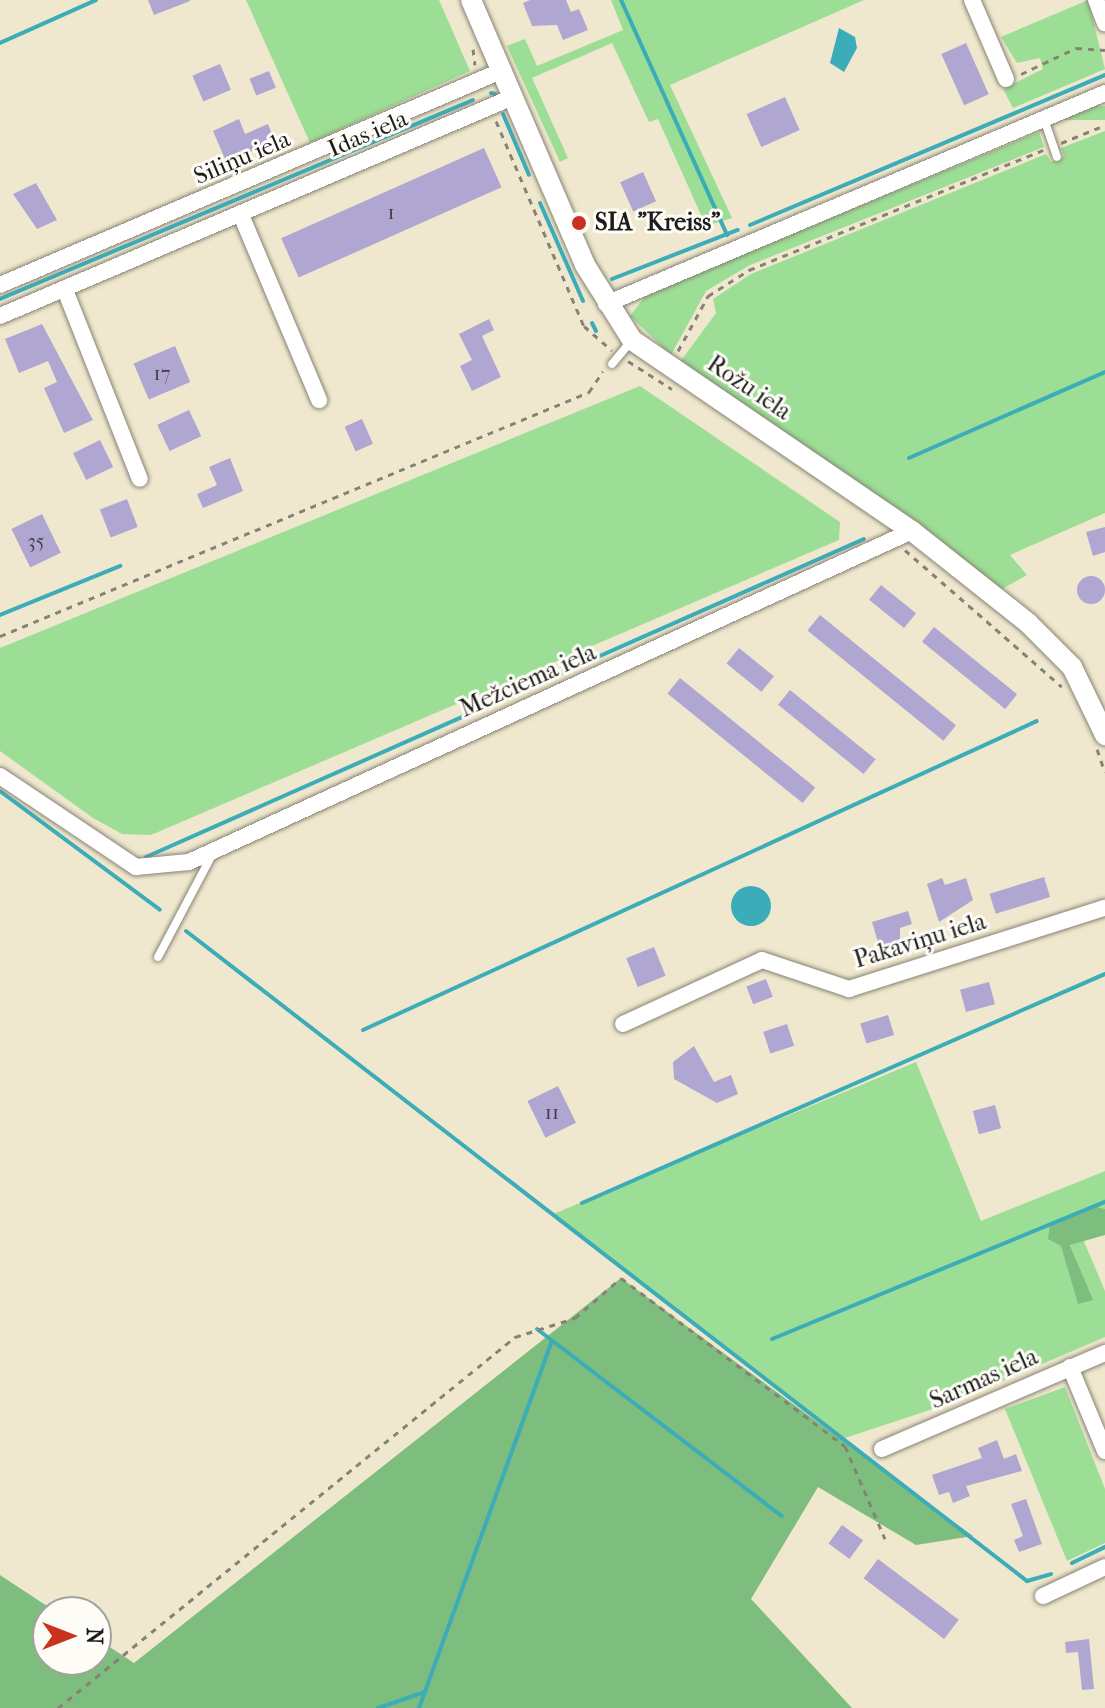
<!DOCTYPE html>
<meta charset="utf-8">
<style>
body{margin:0}
#map{position:relative;width:1105px;height:1708px;overflow:hidden;background:#f0e8ce;font-family:"IM FELL French Canon",serif}
div>[style]{position:absolute}
.green>*{inset:0;background:#9cde95;transform-origin:0 0}
.forest>*{inset:0;background:#7dbd7e}
.water>*{inset:0;background:#3cacb9}
.round{border-radius:50%}
.stream>*{height:4px;margin:-2px;padding:0 2px;transform-origin:2px;border-radius:2px;background:#3cacb9}
.building>*{inset:0;background:#afa6d1;transform-origin:0 0}
.path>*{height:3px;margin-top:-1.5px;transform-origin:0;background:repeating-linear-gradient(90deg,#868275 0 6px,transparent 0 12px)}
.roads{filter:drop-shadow(0 0 2px #868275) drop-shadow(0 0 2px #868275)}
.service>*{height:8px;margin:-4px;padding:0 4px;transform-origin:4px;border-radius:4px;background:#fff}
.minor>*{height:16px;margin:-8px;padding:0 8px;transform-origin:8px;border-radius:8px;background:#fff}
.tertiary>*{height:20px;margin:-10px;padding:0 10px;transform-origin:10px;border-radius:10px;background:#fff}
.dots>*{width:22px;height:22px;translate:-50% -50%;box-sizing:border-box;border:4px solid #fdfcf7;border-radius:50%}
span{translate:-50% -50%;white-space:nowrap;text-align:center;line-height:1.15;-webkit-text-stroke:6px #fdfcf7;paint-order:stroke}
.number-label{font-size:20px;color:#413e49}
.number-label span{-webkit-text-stroke-width:0}
.street-label{font-size:24px;color:#1c1c1c}
.poi-label{font-size:24px;color:#1c1c1c;font-weight:700}
.left{translate:0 -50%;text-align:left}
.north{position:absolute;left:32px;top:1596px;width:80px;height:80px;box-sizing:border-box;background:#fdfcf7;border:2px solid #a3a29f;border-radius:50%;rotate:90deg;font-size:22px;font-weight:700;line-height:32px;text-align:center;color:#1c1c1c}
.north::after{content:'';display:block;margin:auto;width:28px;height:36px;background:#c8321e;clip-path:polygon(50% 0,100% 100%,50% 72%,0 100%)}
</style>
<div id="map">
<div class="green">
<div style="clip-path:polygon(246px 0,439px 0,470px 71px,310px 143px)"></div>
<div style="clip-path:polygon(611px 0,864px 0,670px 85px,732px 218px,706px 226px,658px 119px,649px 122px,612px 43px,532px 78px,568px 158px,560px 162px,507px 46px,525px 39px,537px 66px,623px 30px)"></div>
<div style="clip-path:polygon(1088px 0,1105px 69px,1013px 108px,1003px 89px,1043px 69px,1040px 58px,1017px 63px,1001px 37px)"></div>
<div style="left:1105px;top:106px;width:14px;height:56px;rotate:90deg"></div>
<div style="clip-path:polygon(1105px 131px,1105px 513px,1010px 555px,1027px 575px,1002px 589px,680px 362px,716px 313px,713px 299px,751px 274px,1046px 154px,1051px 162px,1064px 156px,1061px 148px)"></div>
<div style="clip-path:polygon(1039px 132px,1044px 147px,750px 265px,706px 291px,671px 355px,630px 316px,647px 294px)"></div>
<div style="clip-path:polygon(640px 386px,840px 522px,839px 540px,151px 835px,122px 834px,93px 818px,0 751px,0 648px)"></div>
<div style="clip-path:polygon(916px 1062px,981px 1221px,1105px 1171px,1105px 1209px,1094px 1206px,1061px 1246px,1092px 1300px,1070px 1244px,1083px 1239px,1105px 1291px,1105px 1337px,951px 1403px,842px 1439px,551px 1215px)"></div>
<div style="clip-path:polygon(1065px 1387px,1105px 1489px,1105px 1543px,1067px 1561px,1005px 1409px)"></div>
</div>
<div class="forest">
<div style="clip-path:polygon(1094px 1206px,1105px 1209px,1105px 1235px,1070px 1245px,1093px 1300px,1078px 1304px,1061px 1246px,1048px 1239px,1050px 1224px)"></div>
<div style="clip-path:polygon(621px 1278px,973px 1536px,916px 1545px,818px 1487px,751px 1599px,852px 1708px,0 1708px,0 1575px,56px 1612px,48px 1612px,48px 1660px,96px 1660px,96px 1638px,134px 1663px)"></div>
</div>
<div class="water">
<div style="clip-path:polygon(839px 28px,855px 37px,857px 48px,844px 72px,830px 63px)"></div>
<div class="round" style="left:731px;top:886px;width:40px;height:40px"></div>
</div>
<div class="stream">
<div style="left:621px;top:0;width:258px;rotate:65.7deg"></div>
<div style="left:0;top:43px;width:105px;rotate:-24.1deg"></div>
<div style="left:491px;top:93px;width:4px;rotate:14deg"></div>
<div style="left:503px;top:114px;width:66px;rotate:66.9deg"></div>
<div style="left:540px;top:203px;width:107px;rotate:66.3deg"></div>
<div style="left:750px;top:225px;width:385px;rotate:-22.9deg"></div>
<div style="left:612px;top:279px;width:135px;rotate:-21.3deg"></div>
<div style="left:0;top:299px;width:513px;rotate:-22.82deg"></div>
<div style="left:592px;top:323px;width:9px;rotate:63deg"></div>
<div style="left:909px;top:458px;width:214px;rotate:-23.7deg"></div>
<div style="left:0;top:615px;width:130px;rotate:-22.2deg"></div>
<div style="left:0;top:791px;width:199px;rotate:36.6deg"></div>
<div style="left:146px;top:857px;width:785px;rotate:-23.89deg"></div>
<div style="left:186px;top:931px;width:1063px;rotate:37.7deg"></div>
<div style="left:1027px;top:1581px;width:25px;rotate:-16deg"></div>
<div style="left:363px;top:1030px;width:741px;rotate:-24.63deg"></div>
<div style="left:582px;top:1203px;width:571px;rotate:-23.65deg"></div>
<div style="left:537px;top:1329px;width:308px;rotate:37.4deg"></div>
<div style="left:772px;top:1339px;width:360px;rotate:-22.4deg"></div>
<div style="left:1072px;top:1563px;width:37px;rotate:-26deg"></div>
<div style="left:378px;top:1708px;width:50px;rotate:-18.8deg"></div>
<div style="left:419px;top:1708px;width:390px;rotate:-70.1deg"></div>
</div>
<div class="building">
<div style="clip-path:polygon(148px 0,190px 0,190px 1px,154px 15px)"></div>
<div style="clip-path:polygon(530px 0,566px 0,571px 12px,579px 9px,588px 30px,563px 40px,557px 25px,532px 26px,523px 3px)"></div>
<div style="left:966px;top:43px;width:56px;height:27px;rotate:66deg"></div>
<div style="left:220px;top:64px;width:28px;height:30px;rotate:67deg"></div>
<div style="left:269px;top:71px;width:18px;height:21px;rotate:68deg"></div>
<div style="left:785px;top:97px;width:36px;height:42px;rotate:66deg"></div>
<div style="clip-path:polygon(239px 119px,245px 134px,268px 124px,276px 145px,225px 159px,213px 131px)"></div>
<div style="left:484px;top:148px;width:43px;height:222px;rotate:66deg"></div>
<div style="left:643px;top:172px;width:32px;height:25px;rotate:66deg"></div>
<div style="clip-path:polygon(36px 183px,57px 220px,37px 229px,13px 194px)"></div>
<div style="clip-path:polygon(489px 319px,494px 330px,482px 336px,501px 377px,472px 391px,460px 366px,472px 360px,459px 334px)"></div>
<div style="clip-path:polygon(42px 324px,93px 420px,64px 433px,44px 388px,57px 382px,48px 361px,19px 373px,5px 339px)"></div>
<div style="left:175px;top:346px;width:39px;height:45px;rotate:67deg"></div>
<div style="left:189px;top:410px;width:29px;height:35px;rotate:65deg"></div>
<div style="left:362px;top:419px;width:27px;height:19px;rotate:66deg"></div>
<div style="left:100px;top:440px;width:30px;height:30px;rotate:64deg"></div>
<div style="clip-path:polygon(230px 458px,243px 491px,203px 508px,197px 494px,217px 485px,209px 467px)"></div>
<div style="left:127px;top:499px;width:30px;height:29px;rotate:69deg"></div>
<div style="left:42px;top:514px;width:43px;height:34px;rotate:64deg"></div>
<div style="clip-path:polygon(1105px 527px,1105px 552px,1093px 556px,1086px 532px)"></div>
<div class="round" style="left:1077px;top:576px;width:28px;height:28px"></div>
<div style="left:881px;top:585px;width:45px;height:19px;rotate:39deg"></div>
<div style="left:820px;top:615px;width:175px;height:20px;rotate:39deg"></div>
<div style="left:934px;top:627px;width:107px;height:19px;rotate:39deg"></div>
<div style="left:739px;top:648px;width:45px;height:20px;rotate:39deg"></div>
<div style="left:680px;top:678px;width:174px;height:20px;rotate:39deg"></div>
<div style="left:790px;top:690px;width:110px;height:19px;rotate:39deg"></div>
<div style="left:1044px;top:877px;width:21px;height:57px;rotate:73deg"></div>
<div style="clip-path:polygon(942px 878px,945px 885px,966px 878px,973px 900px,939px 922px,927px 884px)"></div>
<div style="clip-path:polygon(908px 911px,912px 924px,900px 928px,900px 950px,882px 956px,872px 922px)"></div>
<div style="left:654px;top:947px;width:31px;height:30px;rotate:68deg"></div>
<div style="left:766px;top:979px;width:19px;height:21px;rotate:69deg"></div>
<div style="left:989px;top:982px;width:23px;height:30px;rotate:75deg"></div>
<div style="left:888px;top:1015px;width:21px;height:29px;rotate:73deg"></div>
<div style="left:787px;top:1024px;width:23px;height:25px;rotate:72deg"></div>
<div style="clip-path:polygon(694px 1046px,714px 1082px,731px 1075px,738px 1094px,717px 1103px,674px 1079px,673px 1062px)"></div>
<div style="left:558px;top:1086px;width:41px;height:34px;rotate:64deg"></div>
<div style="left:995px;top:1105px;width:24px;height:23px;rotate:75deg"></div>
<div style="clip-path:polygon(997px 1440px,1004px 1459px,1016px 1454px,1022px 1471px,966px 1486px,970px 1496px,953px 1503px,949px 1492px,939px 1495px,932px 1475px,982px 1458px,978px 1448px)"></div>
<div style="clip-path:polygon(1026px 1499px,1042px 1544px,1019px 1552px,1014px 1540px,1023px 1536px,1011px 1504px)"></div>
<div style="left:842px;top:1525px;width:26px;height:23px;rotate:36deg"></div>
<div style="left:878px;top:1559px;width:101px;height:24px;rotate:37deg"></div>
<div style="clip-path:polygon(1089px 1639px,1094px 1689px,1082px 1690px,1078px 1652px,1066px 1653px,1065px 1642px)"></div>
</div>
<div class="path">
<div style="left:473px;top:49px;width:16px;rotate:83deg"></div>
<div style="left:1021px;top:74px;width:61px;rotate:-25.3deg"></div>
<div style="left:1076px;top:48px;width:29px;rotate:4deg"></div>
<div style="left:496px;top:121px;width:223px;rotate:66.8deg"></div>
<div style="left:584px;top:326px;width:37px;rotate:41deg"></div>
<div style="left:1061px;top:143px;width:48px;rotate:-22.2deg"></div>
<div style="left:678px;top:351px;width:63px;rotate:-61.4deg"></div>
<div style="left:708px;top:296px;width:49px;rotate:-32.4deg"></div>
<div style="left:749px;top:270px;width:318px;rotate:-22.2deg"></div>
<div style="left:628px;top:361px;width:52px;rotate:32.5deg"></div>
<div style="left:905px;top:550px;width:208px;rotate:41.1deg"></div>
<div style="left:0;top:636px;width:638px;rotate:-22.5deg"></div>
<div style="left:589px;top:392px;width:25px;rotate:-56deg"></div>
<div style="left:1097px;top:749px;width:24px;rotate:71deg"></div>
<div style="left:58px;top:1708px;width:589px;rotate:-39.07deg"></div>
<div style="left:515px;top:1337px;width:63px;rotate:-17.6deg"></div>
<div style="left:575px;top:1318px;width:61px;rotate:-41deg"></div>
<div style="left:621px;top:1278px;width:280px;rotate:36.9deg"></div>
<div style="left:845px;top:1446px;width:101px;rotate:66.7deg"></div>
</div>
<div class="roads">
<div class="service">
<div style="left:1044px;top:119px;width:40px;rotate:71.1deg"></div>
<div style="left:612px;top:364px;width:31px;rotate:-50deg"></div>
<div style="left:158px;top:957px;width:118px;rotate:-62.1deg"></div>
</div>
<div class="minor">
<div style="left:972px;top:0;width:86px;rotate:66.7deg"></div>
<div style="left:1096px;top:0;width:25px;rotate:69deg"></div>
<div style="left:241px;top:215px;width:201px;rotate:67.1deg"></div>
<div style="left:0;top:285px;width:545px;rotate:-23.13deg"></div>
<div style="left:65px;top:290px;width:203px;rotate:68.4deg"></div>
<div style="left:606px;top:304px;width:542px;rotate:-22.92deg"></div>
<div style="left:0;top:316px;width:558px;rotate:-23.12deg"></div>
<div style="left:0;top:776px;width:164px;rotate:33.8deg"></div>
<div style="left:136px;top:867px;width:53px;rotate:-5.4deg"></div>
<div style="left:189px;top:862px;width:795px;rotate:-24.6deg"></div>
<div style="left:623px;top:1024px;width:153px;rotate:-24.7deg"></div>
<div style="left:762px;top:960px;width:92px;rotate:18.4deg"></div>
<div style="left:849px;top:989px;width:269px;rotate:-17.6deg"></div>
<div style="left:1070px;top:1367px;width:91px;rotate:67.4deg"></div>
<div style="left:882px;top:1449px;width:243px;rotate:-23.3deg"></div>
<div style="left:1043px;top:1596px;width:68px;rotate:-25.1deg"></div>
</div>
<div class="tertiary">
<div style="left:471px;top:0;width:288px;rotate:66.7deg"></div>
<div style="left:585px;top:265px;width:89px;rotate:57.9deg"></div>
<div style="left:632px;top:340px;width:339px;rotate:34.3deg"></div>
<div style="left:912px;top:531px;width:148px;rotate:38.4deg"></div>
<div style="left:1028px;top:623px;width:62px;rotate:45deg"></div>
<div style="left:1072px;top:667px;width:76px;rotate:64.1deg"></div>
</div>
</div>
<div class="dots">
<div style="left:579px;top:223px;background:#c8321e"></div>
</div>
<div class="number-label">
<span style="left:391px;top:212px">1</span>
<span style="left:162px;top:373px">17</span>
<span style="left:36px;top:541px">35</span>
<span style="left:552px;top:1112px">11</span>
</div>
<div class="street-label">
<span style="left:368px;top:134px;rotate:-23deg">Idas iela</span>
<span style="left:242px;top:158px;rotate:-23deg">Siliņu iela</span>
<span style="left:749px;top:388px;rotate:34deg">Rožu iela</span>
<span style="left:528px;top:681px;rotate:-24deg">Mežciema iela</span>
<span style="left:920px;top:941px;rotate:-17deg">Pakaviņu iela</span>
<span style="left:984px;top:1379px;rotate:-24deg">Sarmas iela</span>
</div>
<div class="poi-label">
<span class="left" style="left:595px;top:223px">SIA "Kreiss"</span>
</div>
<div class="north">N</div>
</div>
